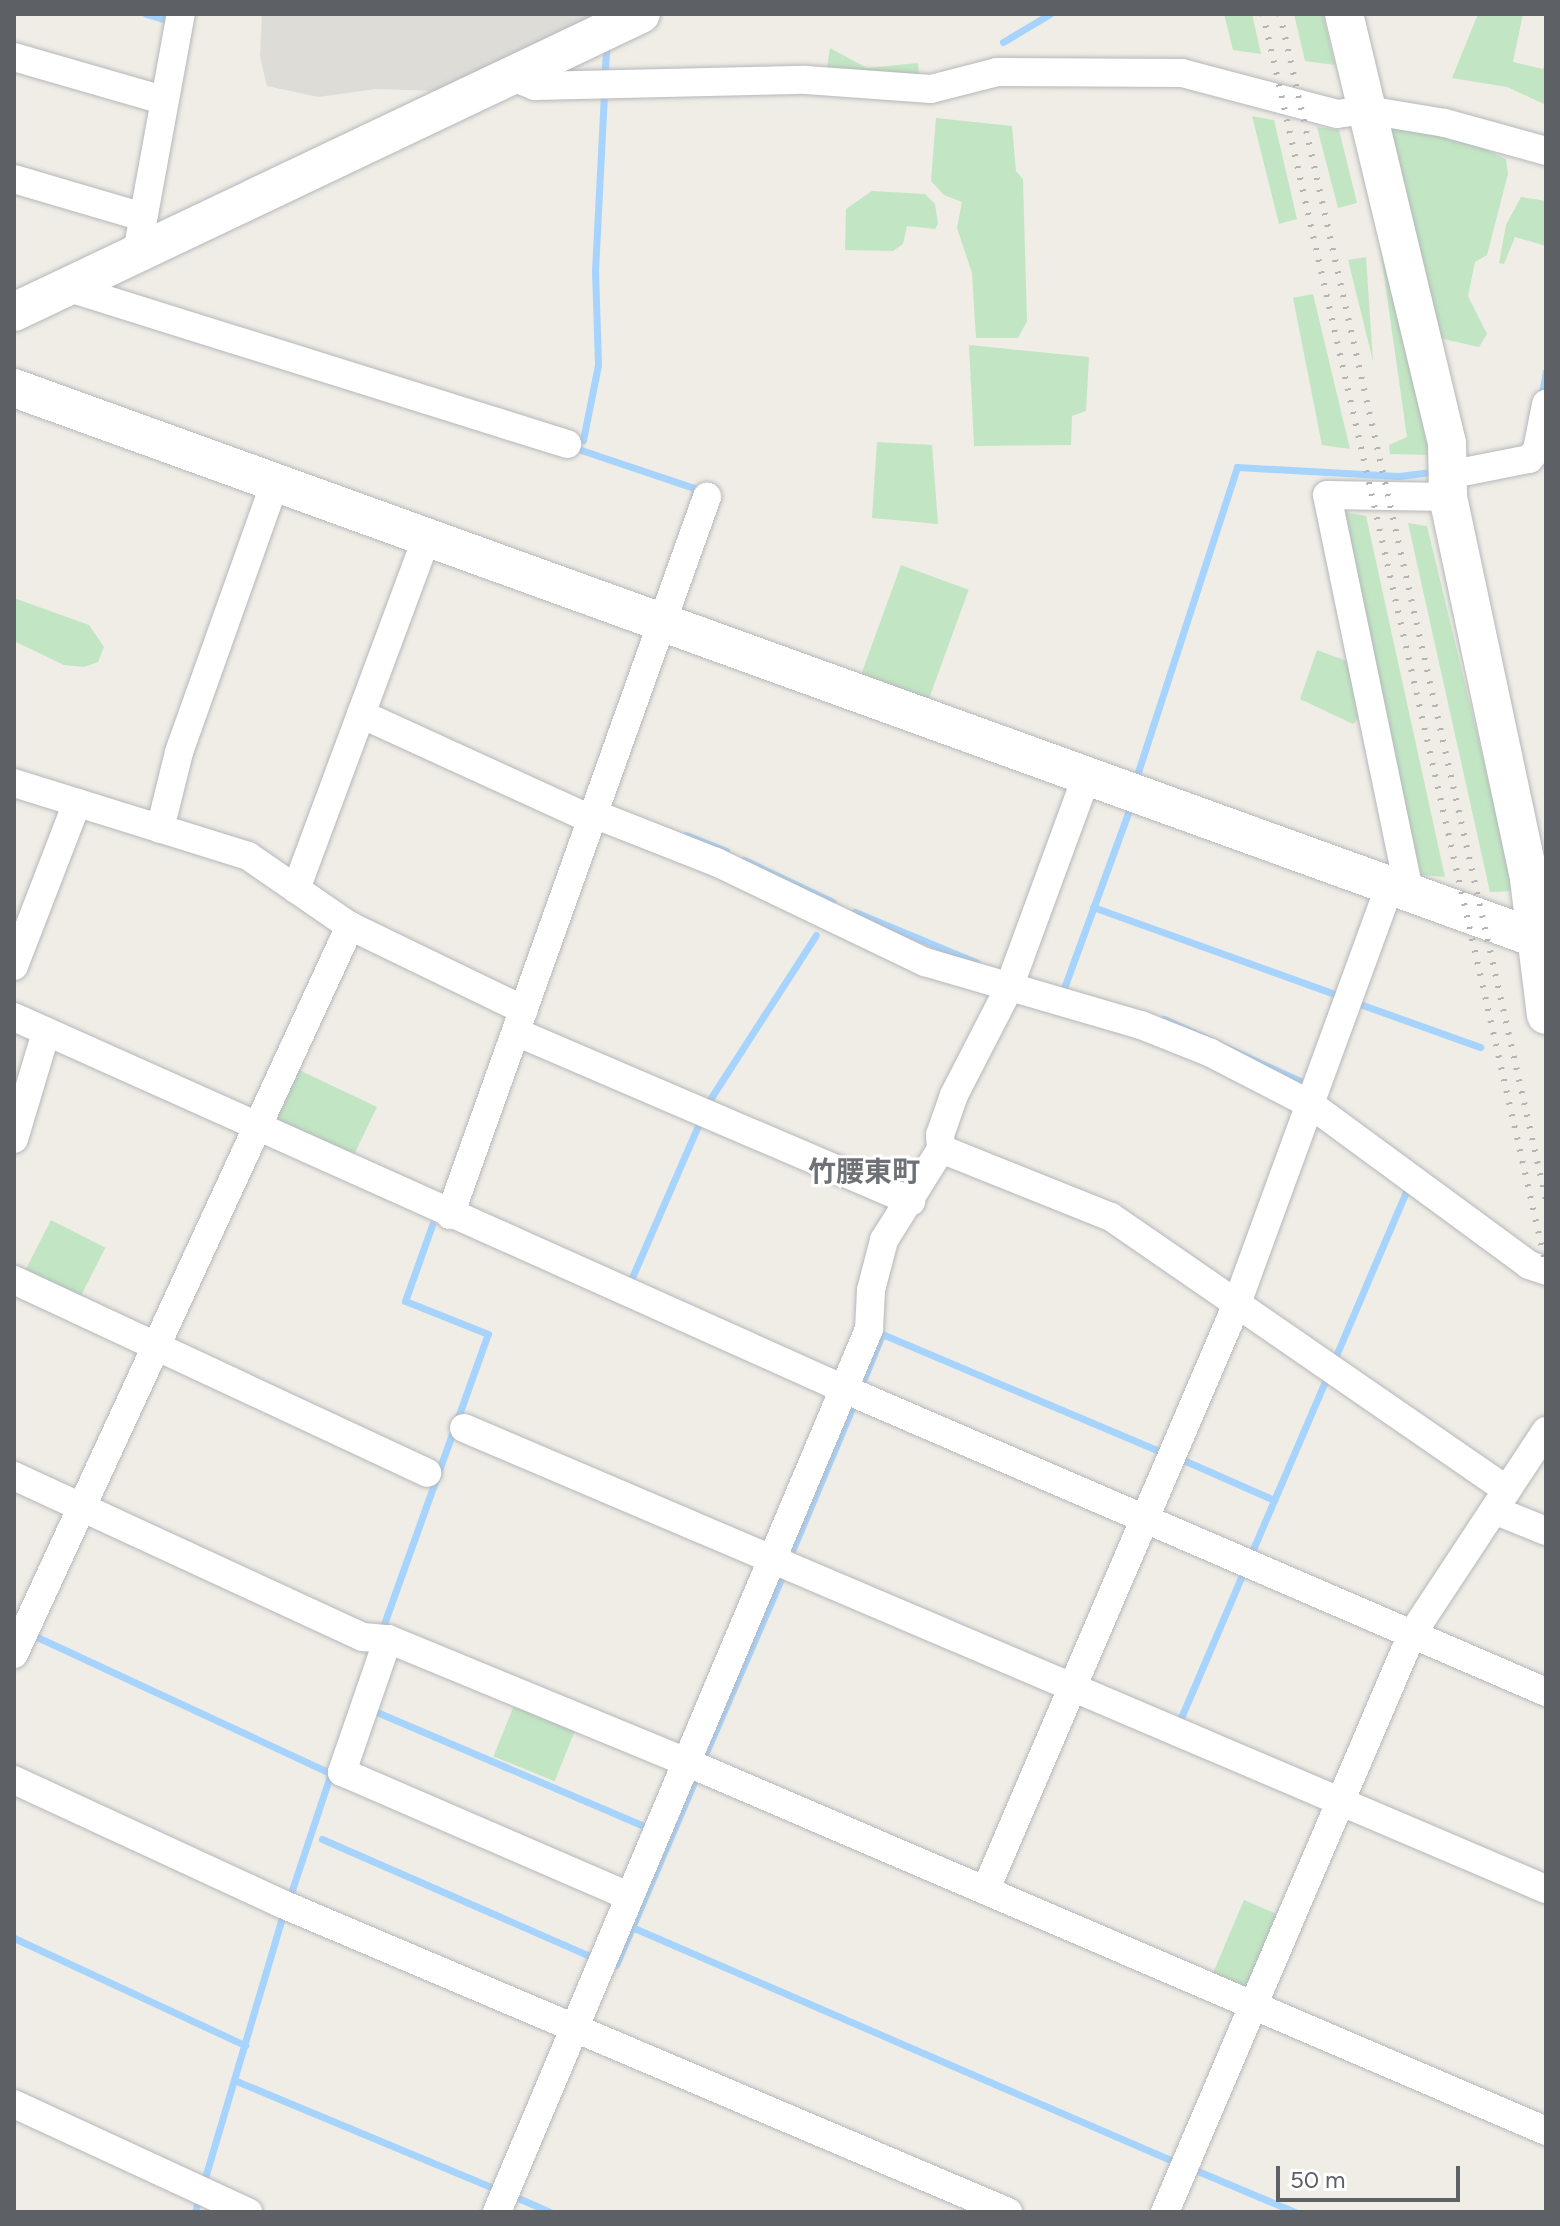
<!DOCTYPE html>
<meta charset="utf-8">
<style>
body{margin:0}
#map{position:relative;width:1560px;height:2226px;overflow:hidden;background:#efede5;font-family:Figtree,"Noto Sans JP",sans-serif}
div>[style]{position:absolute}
.industrial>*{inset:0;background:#dedcd7}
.green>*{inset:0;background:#c2e6c3;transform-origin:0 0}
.stream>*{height:7px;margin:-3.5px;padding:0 3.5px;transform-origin:3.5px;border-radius:3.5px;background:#a6d4fe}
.roads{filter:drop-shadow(0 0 2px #b5b7bc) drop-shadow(0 0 2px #b5b7bc)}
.street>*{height:28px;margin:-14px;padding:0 14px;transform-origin:14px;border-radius:14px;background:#fff}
.secondary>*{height:38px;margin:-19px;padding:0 19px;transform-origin:19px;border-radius:19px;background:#fff}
.rail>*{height:6px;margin-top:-3px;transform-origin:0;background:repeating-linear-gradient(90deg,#b4b4b5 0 2px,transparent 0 12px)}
span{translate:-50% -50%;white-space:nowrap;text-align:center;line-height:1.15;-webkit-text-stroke:6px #fff;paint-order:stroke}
.quarter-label{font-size:28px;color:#6e7277;font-weight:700}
.frame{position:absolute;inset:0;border:16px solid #5d6065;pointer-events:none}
.scale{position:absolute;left:1276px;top:2166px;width:184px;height:36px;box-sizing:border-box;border:4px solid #5d6065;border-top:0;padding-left:10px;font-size:24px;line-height:28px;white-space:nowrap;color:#5d6065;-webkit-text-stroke:6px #fff;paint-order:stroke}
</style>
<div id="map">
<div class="industrial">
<div style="clip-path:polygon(262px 14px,591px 14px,593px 18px,441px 91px,376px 89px,318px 97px,267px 86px,260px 57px)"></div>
</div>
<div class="green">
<div style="clip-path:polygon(1224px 14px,1252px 14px,1261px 54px,1233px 50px)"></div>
<div style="clip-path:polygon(1294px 14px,1323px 14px,1335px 65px,1305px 61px)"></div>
<div style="clip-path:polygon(1478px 14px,1523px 14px,1513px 62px,1543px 69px,1546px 60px,1546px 105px,1507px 87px,1452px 78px)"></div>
<div style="clip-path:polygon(830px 48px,867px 68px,918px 63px,920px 84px,826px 75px)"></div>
<div style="clip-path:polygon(1252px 116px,1274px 120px,1297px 219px,1279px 224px)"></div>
<div style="clip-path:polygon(936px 118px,1012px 126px,1016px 171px,1023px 179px,1027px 321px,1018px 338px,976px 338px,972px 273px,957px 228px,962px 202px,944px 195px,931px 181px)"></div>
<div style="clip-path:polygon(1387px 121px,1472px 143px,1506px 159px,1508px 174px,1487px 255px,1475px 262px,1468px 296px,1487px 334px,1479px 347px,1439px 338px)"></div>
<div style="clip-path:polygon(1317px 127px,1339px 130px,1357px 203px,1338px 208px)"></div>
<div style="clip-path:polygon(872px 191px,925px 194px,935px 204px,938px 224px,935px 229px,907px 226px,903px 244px,893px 251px,845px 250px,846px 209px)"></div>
<div style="clip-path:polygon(1521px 197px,1546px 201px,1546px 246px,1515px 237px,1504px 264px,1499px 263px,1506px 225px)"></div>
<div style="clip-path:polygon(1373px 198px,1431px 455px,1390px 454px,1389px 445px,1407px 437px)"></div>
<div style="clip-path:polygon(1366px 257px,1373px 361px,1348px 260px)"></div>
<div style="clip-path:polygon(1313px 294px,1350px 449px,1322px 445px,1293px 298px)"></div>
<div style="clip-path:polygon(969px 345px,1089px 357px,1086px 411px,1072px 416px,1071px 445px,974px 446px)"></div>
<div style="clip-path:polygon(877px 442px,932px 445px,938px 524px,872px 518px)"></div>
<div style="clip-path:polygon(1338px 511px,1366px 516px,1445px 877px,1421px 875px)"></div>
<div style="clip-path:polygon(1408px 523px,1427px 526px,1515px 891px,1490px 892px)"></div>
<div style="left:901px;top:565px;width:72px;height:117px;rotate:20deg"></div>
<div style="clip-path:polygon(14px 598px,89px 625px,104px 647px,98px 662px,84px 667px,64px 665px,14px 641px)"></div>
<div style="clip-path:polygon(1317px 650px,1358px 665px,1360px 717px,1353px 724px,1300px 699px)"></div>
<div style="clip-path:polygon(297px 1069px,377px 1107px,351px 1161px,282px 1129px,276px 1114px)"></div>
<div style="left:51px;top:1220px;width:61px;height:59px;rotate:27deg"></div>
<div style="left:517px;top:1698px;width:66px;height:63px;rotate:22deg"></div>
<div style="left:1244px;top:1900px;width:43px;height:86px;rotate:23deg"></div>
</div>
<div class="stream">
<div style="left:146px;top:14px;width:26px;rotate:16deg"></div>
<div style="left:1003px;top:42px;width:55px;rotate:-30.8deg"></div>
<div style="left:604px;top:77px;width:25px;rotate:-85deg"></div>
<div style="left:1541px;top:399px;width:28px;rotate:-80deg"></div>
<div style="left:583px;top:440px;width:76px;rotate:-78.7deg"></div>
<div style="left:598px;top:365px;width:94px;rotate:-91.8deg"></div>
<div style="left:595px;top:271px;width:179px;rotate:-87.1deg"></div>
<div style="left:581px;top:450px;width:122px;rotate:18.6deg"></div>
<div style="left:697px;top:489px;width:7px;rotate:117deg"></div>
<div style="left:1137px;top:775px;width:324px;rotate:-72deg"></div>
<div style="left:1237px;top:467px;width:162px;rotate:3.2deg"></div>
<div style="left:1399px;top:476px;width:33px;rotate:-7deg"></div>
<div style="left:686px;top:835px;width:43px;rotate:21.8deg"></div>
<div style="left:744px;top:860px;width:98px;rotate:25.3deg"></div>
<div style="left:1093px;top:907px;width:263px;rotate:19.8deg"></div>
<div style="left:855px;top:912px;width:131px;rotate:22.5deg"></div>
<div style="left:1064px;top:988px;width:189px;rotate:-69.9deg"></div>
<div style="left:1357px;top:1003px;width:131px;rotate:19.7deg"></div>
<div style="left:1164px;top:1019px;width:149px;rotate:24.5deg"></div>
<div style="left:707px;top:1104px;width:201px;rotate:-57.2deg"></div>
<div style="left:630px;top:1282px;width:173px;rotate:-66.5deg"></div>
<div style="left:1335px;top:1358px;width:184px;rotate:-66.9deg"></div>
<div style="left:861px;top:1386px;width:56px;rotate:-68deg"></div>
<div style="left:882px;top:1334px;width:306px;rotate:22.9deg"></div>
<div style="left:1181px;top:1459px;width:102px;rotate:23.8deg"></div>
<div style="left:792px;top:1551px;width:157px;rotate:-67.2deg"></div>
<div style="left:1251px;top:1554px;width:193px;rotate:-66.8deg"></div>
<div style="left:384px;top:1624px;width:308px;rotate:-70.3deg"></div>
<div style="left:488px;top:1334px;width:89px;rotate:-158.3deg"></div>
<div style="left:405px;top:1301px;width:81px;rotate:-70.4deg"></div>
<div style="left:37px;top:1637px;width:323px;rotate:24.9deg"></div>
<div style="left:372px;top:1710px;width:293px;rotate:23.1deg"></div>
<div style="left:1180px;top:1720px;width:160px;rotate:-66.8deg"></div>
<div style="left:704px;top:1757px;width:196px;rotate:-66.6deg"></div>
<div style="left:322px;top:1839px;width:295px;rotate:23.6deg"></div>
<div style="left:291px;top:1893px;width:130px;rotate:-71.6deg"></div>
<div style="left:634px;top:1928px;width:589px;rotate:23.39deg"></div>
<div style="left:1175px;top:2162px;width:4px;rotate:104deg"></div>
<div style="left:14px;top:1938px;width:255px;rotate:24.9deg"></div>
<div style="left:616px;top:1965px;width:207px;rotate:-66.9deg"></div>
<div style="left:234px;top:2080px;width:281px;rotate:22.6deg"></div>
<div style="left:1193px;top:2169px;width:111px;rotate:22.9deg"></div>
<div style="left:204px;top:2181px;width:274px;rotate:-73.5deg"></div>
<div style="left:516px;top:2197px;width:37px;rotate:24deg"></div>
<div style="left:195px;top:2212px;width:8px;rotate:-76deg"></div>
</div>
<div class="roads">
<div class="street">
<div style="left:14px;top:57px;width:155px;rotate:16.1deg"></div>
<div style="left:511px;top:76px;width:26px;rotate:23deg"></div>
<div style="left:535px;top:86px;width:271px;rotate:-1.3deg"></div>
<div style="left:806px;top:80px;width:125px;rotate:4.1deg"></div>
<div style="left:931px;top:89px;width:68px;rotate:-14.4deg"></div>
<div style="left:997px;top:72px;width:185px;rotate:0.3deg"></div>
<div style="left:1182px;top:73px;width:160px;rotate:14.8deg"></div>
<div style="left:1337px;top:114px;width:30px;rotate:-8deg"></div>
<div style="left:1367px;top:110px;width:79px;rotate:9.5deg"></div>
<div style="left:1445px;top:123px;width:105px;rotate:15.5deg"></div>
<div style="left:14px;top:179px;width:131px;rotate:16.4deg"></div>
<div style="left:136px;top:258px;width:248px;rotate:-79.6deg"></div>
<div style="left:69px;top:288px;width:522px;rotate:17.39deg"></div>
<div style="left:1448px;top:475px;width:83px;rotate:-11.2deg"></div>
<div style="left:1529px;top:459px;width:12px;rotate:-48deg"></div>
<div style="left:1537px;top:450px;width:47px;rotate:-78.9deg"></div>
<div style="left:361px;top:714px;width:254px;rotate:24.6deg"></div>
<div style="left:14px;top:783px;width:245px;rotate:17.3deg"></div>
<div style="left:248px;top:856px;width:124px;rotate:34.5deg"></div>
<div style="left:350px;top:926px;width:193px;rotate:25.8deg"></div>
<div style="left:594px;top:814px;width:131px;rotate:21.5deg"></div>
<div style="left:716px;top:862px;width:232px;rotate:25.6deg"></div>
<div style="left:925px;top:962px;width:225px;rotate:16.3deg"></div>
<div style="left:1141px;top:1025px;width:75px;rotate:21.8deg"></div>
<div style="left:1211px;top:1053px;width:111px;rotate:27.3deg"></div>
<div style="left:1310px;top:1104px;width:272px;rotate:36.3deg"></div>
<div style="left:1529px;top:1265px;width:18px;rotate:19deg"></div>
<div style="left:160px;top:829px;width:79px;rotate:-76.1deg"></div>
<div style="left:179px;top:752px;width:286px;rotate:-70.4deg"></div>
<div style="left:296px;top:889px;width:376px;rotate:-69.6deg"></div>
<div style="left:1409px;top:891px;width:404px;rotate:-101.7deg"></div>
<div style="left:1327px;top:495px;width:121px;rotate:0.9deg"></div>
<div style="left:14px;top:966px;width:175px;rotate:-68.9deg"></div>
<div style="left:14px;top:1017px;width:910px;rotate:24.14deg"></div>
<div style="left:844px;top:1389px;width:765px;rotate:23.35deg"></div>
<div style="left:516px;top:1032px;width:430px;rotate:23.2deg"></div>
<div style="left:14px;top:1139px;width:112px;rotate:-73.3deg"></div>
<div style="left:941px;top:1149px;width:183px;rotate:21.8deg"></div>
<div style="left:1111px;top:1217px;width:481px;rotate:34.6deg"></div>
<div style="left:450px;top:1215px;width:763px;rotate:-70.31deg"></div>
<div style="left:14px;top:1280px;width:456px;rotate:25deg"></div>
<div style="left:464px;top:1428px;width:1176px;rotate:23.08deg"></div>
<div style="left:14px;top:1476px;width:384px;rotate:24.8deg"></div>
<div style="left:363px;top:1637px;width:25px;rotate:5deg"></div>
<div style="left:388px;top:1639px;width:322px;rotate:22.4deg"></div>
<div style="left:686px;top:1762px;width:936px;rotate:23.22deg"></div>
<div style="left:1494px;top:1510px;width:56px;rotate:22deg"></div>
<div style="left:388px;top:1639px;width:141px;rotate:109.1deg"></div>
<div style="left:342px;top:1772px;width:313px;rotate:23.4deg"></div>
<div style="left:14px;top:1654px;width:802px;rotate:-65.22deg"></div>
<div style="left:14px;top:1780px;width:293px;rotate:24.8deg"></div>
<div style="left:280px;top:1903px;width:791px;rotate:23deg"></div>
<div style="left:986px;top:1889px;width:634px;rotate:-66.79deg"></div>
<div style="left:1236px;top:1306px;width:448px;rotate:-69.9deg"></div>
<div style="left:14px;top:2104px;width:258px;rotate:24.8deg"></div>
<div style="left:497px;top:2212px;width:958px;rotate:-67.15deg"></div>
<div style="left:869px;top:1329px;width:39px;rotate:-87deg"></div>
<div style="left:871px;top:1290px;width:52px;rotate:-75.4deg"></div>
<div style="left:884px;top:1240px;width:107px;rotate:-57.9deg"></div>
<div style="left:941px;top:1149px;width:14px;rotate:-94deg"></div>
<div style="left:940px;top:1135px;width:42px;rotate:-70.7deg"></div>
<div style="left:954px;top:1095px;width:118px;rotate:-62.8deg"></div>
<div style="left:1008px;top:990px;width:229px;rotate:-69.8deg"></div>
<div style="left:1165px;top:2212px;width:629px;rotate:-66.86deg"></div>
<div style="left:1412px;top:1634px;width:243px;rotate:-56.6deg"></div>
</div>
<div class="secondary">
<div style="left:1344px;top:14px;width:441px;rotate:76.5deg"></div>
<div style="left:1447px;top:443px;width:54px;rotate:88.9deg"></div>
<div style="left:1448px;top:497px;width:390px;rotate:78deg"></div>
<div style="left:1529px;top:879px;width:137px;rotate:82.9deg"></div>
<div style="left:14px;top:312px;width:694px;rotate:-25.42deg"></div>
<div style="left:14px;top:388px;width:1629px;rotate:19.88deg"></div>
</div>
</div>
<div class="rail">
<div style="left:1263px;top:14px;width:1284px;rotate:77.26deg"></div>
<div style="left:1280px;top:14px;width:1215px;rotate:77.36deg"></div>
</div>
<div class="quarter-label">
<span style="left:864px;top:1171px">竹腰東町</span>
</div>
<div class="frame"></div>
<div class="scale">50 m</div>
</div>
